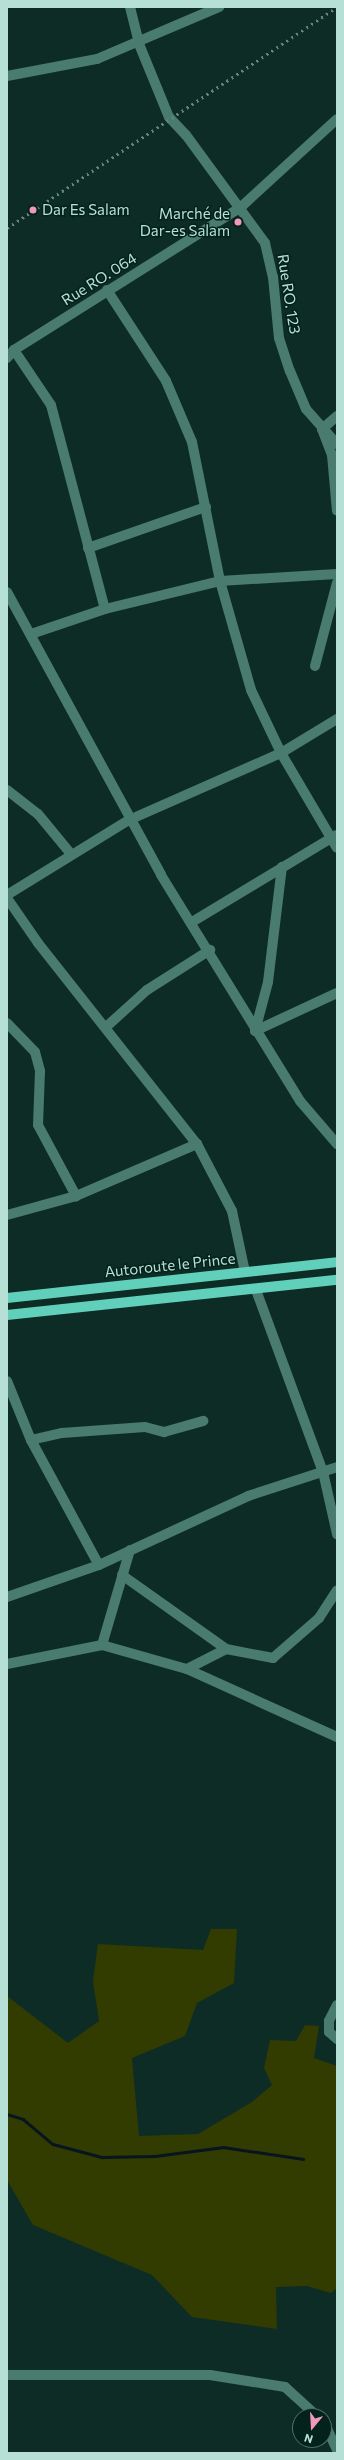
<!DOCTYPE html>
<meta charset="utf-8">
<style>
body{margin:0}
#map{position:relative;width:344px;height:2460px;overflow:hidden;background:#0e2c26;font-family:Commissioner,sans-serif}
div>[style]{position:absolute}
.green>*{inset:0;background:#323b00}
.stream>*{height:2.5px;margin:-1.25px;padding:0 1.25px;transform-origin:1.25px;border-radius:1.25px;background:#08151e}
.minor>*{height:10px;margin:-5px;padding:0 5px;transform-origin:5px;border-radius:5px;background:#497b6f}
.major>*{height:10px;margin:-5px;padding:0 5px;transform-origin:5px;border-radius:5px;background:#61d0ba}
.rail>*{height:2.5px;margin-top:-1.25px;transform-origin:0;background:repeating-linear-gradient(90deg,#62867d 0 2px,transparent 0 6px)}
.dots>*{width:11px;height:11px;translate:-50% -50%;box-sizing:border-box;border:2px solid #04221c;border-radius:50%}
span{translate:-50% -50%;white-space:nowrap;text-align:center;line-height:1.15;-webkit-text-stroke:3px #04221c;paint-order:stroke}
.poi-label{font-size:15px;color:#b6e0d5}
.left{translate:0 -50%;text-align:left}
.right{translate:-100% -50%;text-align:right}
.street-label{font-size:15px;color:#b6e0d5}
.frame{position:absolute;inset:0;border:8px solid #b6e0d5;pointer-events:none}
.north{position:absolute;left:292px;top:2408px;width:40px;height:40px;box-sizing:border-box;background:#04221c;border:1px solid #4b6e66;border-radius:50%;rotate:198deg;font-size:11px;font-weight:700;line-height:16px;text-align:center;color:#b6e0d5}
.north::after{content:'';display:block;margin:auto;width:14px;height:18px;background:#f09ab7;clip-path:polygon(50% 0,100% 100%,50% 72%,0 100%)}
</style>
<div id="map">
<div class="green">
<div style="clip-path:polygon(211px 1929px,237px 1929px,234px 1983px,197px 2003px,185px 2036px,132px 2058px,139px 2136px,198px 2134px,252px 2102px,272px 2085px,264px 2068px,270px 2040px,296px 2041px,305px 2025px,319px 2026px,314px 2058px,337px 2066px,337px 2288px,331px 2293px,307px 2286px,276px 2287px,277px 2329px,192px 2317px,152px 2275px,33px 2225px,7px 2180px,7px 1996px,68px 2043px,99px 2021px,93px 1981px,98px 1944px,203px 1950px)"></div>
</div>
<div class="stream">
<div style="left:7px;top:2114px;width:17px;rotate:17deg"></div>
<div style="left:23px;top:2119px;width:39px;rotate:40deg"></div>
<div style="left:53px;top:2144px;width:51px;rotate:14.9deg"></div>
<div style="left:102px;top:2157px;width:53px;rotate:-1.1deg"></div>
<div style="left:155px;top:2156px;width:69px;rotate:-7.5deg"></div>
<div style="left:223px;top:2147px;width:81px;rotate:8.5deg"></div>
</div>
<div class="minor">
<div style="left:130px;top:7px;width:38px;rotate:76deg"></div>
<div style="left:139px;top:44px;width:79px;rotate:67.7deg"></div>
<div style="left:169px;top:117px;width:25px;rotate:47deg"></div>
<div style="left:186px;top:135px;width:134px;rotate:53.8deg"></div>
<div style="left:265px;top:243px;width:35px;rotate:77deg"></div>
<div style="left:273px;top:277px;width:61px;rotate:84.4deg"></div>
<div style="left:279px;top:338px;width:35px;rotate:72deg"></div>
<div style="left:290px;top:371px;width:41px;rotate:67.2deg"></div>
<div style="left:306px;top:409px;width:47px;rotate:48.5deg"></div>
<div style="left:7px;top:76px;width:92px;rotate:-10.7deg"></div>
<div style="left:97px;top:59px;width:133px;rotate:-23.1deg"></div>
<div style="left:107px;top:290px;width:108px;rotate:57deg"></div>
<div style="left:166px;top:381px;width:66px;rotate:66.9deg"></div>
<div style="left:192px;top:442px;width:142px;rotate:78.6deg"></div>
<div style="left:220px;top:581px;width:113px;rotate:74.1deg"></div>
<div style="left:251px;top:690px;width:70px;rotate:64.5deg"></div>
<div style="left:281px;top:753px;width:110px;rotate:59.5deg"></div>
<div style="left:14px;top:350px;width:66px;rotate:56.1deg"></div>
<div style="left:51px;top:405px;width:211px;rotate:75.2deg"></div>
<div style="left:105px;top:609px;width:78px;rotate:161.3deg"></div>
<div style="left:7px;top:358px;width:11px;rotate:-49deg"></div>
<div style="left:14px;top:350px;width:268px;rotate:-32.2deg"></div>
<div style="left:241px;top:207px;width:130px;rotate:-42.5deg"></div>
<div style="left:337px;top:416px;width:20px;rotate:139deg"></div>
<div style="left:322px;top:429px;width:28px;rotate:69deg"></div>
<div style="left:332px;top:455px;width:56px;rotate:84.9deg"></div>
<div style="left:88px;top:548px;width:125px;rotate:-19.2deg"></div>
<div style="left:7px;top:592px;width:322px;rotate:61.4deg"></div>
<div style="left:161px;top:875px;width:265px;rotate:58.4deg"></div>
<div style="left:300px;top:1101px;width:57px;rotate:49.3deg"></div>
<div style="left:105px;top:609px;width:118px;rotate:-13.7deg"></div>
<div style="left:220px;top:581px;width:117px;rotate:-3.4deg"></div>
<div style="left:315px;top:666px;width:86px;rotate:-75.2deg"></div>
<div style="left:7px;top:790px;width:39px;rotate:38deg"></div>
<div style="left:38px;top:814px;width:52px;rotate:50.5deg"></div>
<div style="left:7px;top:895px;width:143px;rotate:-31.6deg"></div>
<div style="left:129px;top:820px;width:166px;rotate:-23.8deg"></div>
<div style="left:281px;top:753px;width:66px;rotate:-31.3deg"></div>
<div style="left:7px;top:898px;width:55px;rotate:55.4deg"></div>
<div style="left:38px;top:943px;width:256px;rotate:51.7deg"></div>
<div style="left:197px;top:1144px;width:76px;rotate:62.4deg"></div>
<div style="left:232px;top:1211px;width:62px;rotate:78deg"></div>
<div style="left:192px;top:922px;width:168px;rotate:-31.1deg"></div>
<div style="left:7px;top:1023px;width:40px;rotate:46deg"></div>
<div style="left:35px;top:1052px;width:20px;rotate:75deg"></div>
<div style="left:40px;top:1071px;width:54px;rotate:92.1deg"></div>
<div style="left:38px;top:1125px;width:81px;rotate:61.8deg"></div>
<div style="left:106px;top:1027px;width:55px;rotate:-42.1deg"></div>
<div style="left:147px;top:990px;width:75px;rotate:-32.4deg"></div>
<div style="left:255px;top:1031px;width:51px;rotate:-75.1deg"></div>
<div style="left:268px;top:982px;width:116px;rotate:-83.1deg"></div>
<div style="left:255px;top:1031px;width:90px;rotate:-24.9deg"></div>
<div style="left:7px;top:1215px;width:72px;rotate:-15.4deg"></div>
<div style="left:76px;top:1196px;width:132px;rotate:-23.3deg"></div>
<div style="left:256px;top:1290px;width:194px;rotate:69.8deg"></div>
<div style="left:323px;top:1472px;width:64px;rotate:77.3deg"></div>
<div style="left:7px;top:1381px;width:64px;rotate:67.9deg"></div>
<div style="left:31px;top:1440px;width:142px;rotate:61.5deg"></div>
<div style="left:31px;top:1440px;width:32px;rotate:-13deg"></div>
<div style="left:62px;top:1433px;width:83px;rotate:-4.1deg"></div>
<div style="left:145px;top:1427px;width:20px;rotate:15deg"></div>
<div style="left:164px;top:1432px;width:41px;rotate:-15.8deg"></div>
<div style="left:122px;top:1575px;width:128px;rotate:35.4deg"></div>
<div style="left:226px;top:1649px;width:48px;rotate:10.8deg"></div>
<div style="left:273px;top:1658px;width:61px;rotate:-41deg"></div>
<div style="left:319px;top:1618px;width:33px;rotate:-57deg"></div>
<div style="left:7px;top:1597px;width:97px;rotate:-19.2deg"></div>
<div style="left:99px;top:1565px;width:164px;rotate:-24.8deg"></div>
<div style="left:248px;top:1496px;width:94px;rotate:-18deg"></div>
<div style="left:102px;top:1645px;width:99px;rotate:-73.6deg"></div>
<div style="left:7px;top:1664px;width:97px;rotate:-11.3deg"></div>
<div style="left:102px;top:1645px;width:88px;rotate:15.8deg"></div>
<div style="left:187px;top:1669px;width:44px;rotate:-27.1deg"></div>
<div style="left:187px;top:1669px;width:165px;rotate:24.4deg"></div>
<div style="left:337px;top:2005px;width:18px;rotate:117deg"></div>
<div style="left:329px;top:2021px;width:11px;rotate:90deg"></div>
<div style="left:329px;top:2032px;width:11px;rotate:41deg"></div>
<div style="left:7px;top:2375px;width:203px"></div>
<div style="left:210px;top:2375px;width:76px;rotate:9.1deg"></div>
<div style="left:285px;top:2387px;width:43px;rotate:42.2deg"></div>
<div style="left:324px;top:2422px;width:31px;rotate:65deg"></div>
</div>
<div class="major">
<div style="left:7px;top:1298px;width:332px;rotate:-6.2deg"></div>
<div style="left:7px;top:1315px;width:332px;rotate:-6.1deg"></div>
</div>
<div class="rail">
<div style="left:7px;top:228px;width:397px;rotate:-33.8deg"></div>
</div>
<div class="dots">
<div style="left:33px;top:210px;background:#f09ab7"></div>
<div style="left:238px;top:222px;background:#f09ab7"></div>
</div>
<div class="poi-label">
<span class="left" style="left:42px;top:210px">Dar Es Salam</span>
<span class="right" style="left:230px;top:222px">Marché de<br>Dar-es Salam</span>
</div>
<div class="street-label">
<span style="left:99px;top:279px;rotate:-32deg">Rue RO. 064</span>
<span style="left:289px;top:294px;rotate:81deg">Rue RO. 123</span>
<span style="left:170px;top:1265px;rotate:-6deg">Autoroute le Prince</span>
</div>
<div class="frame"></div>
<div class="north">N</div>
</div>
